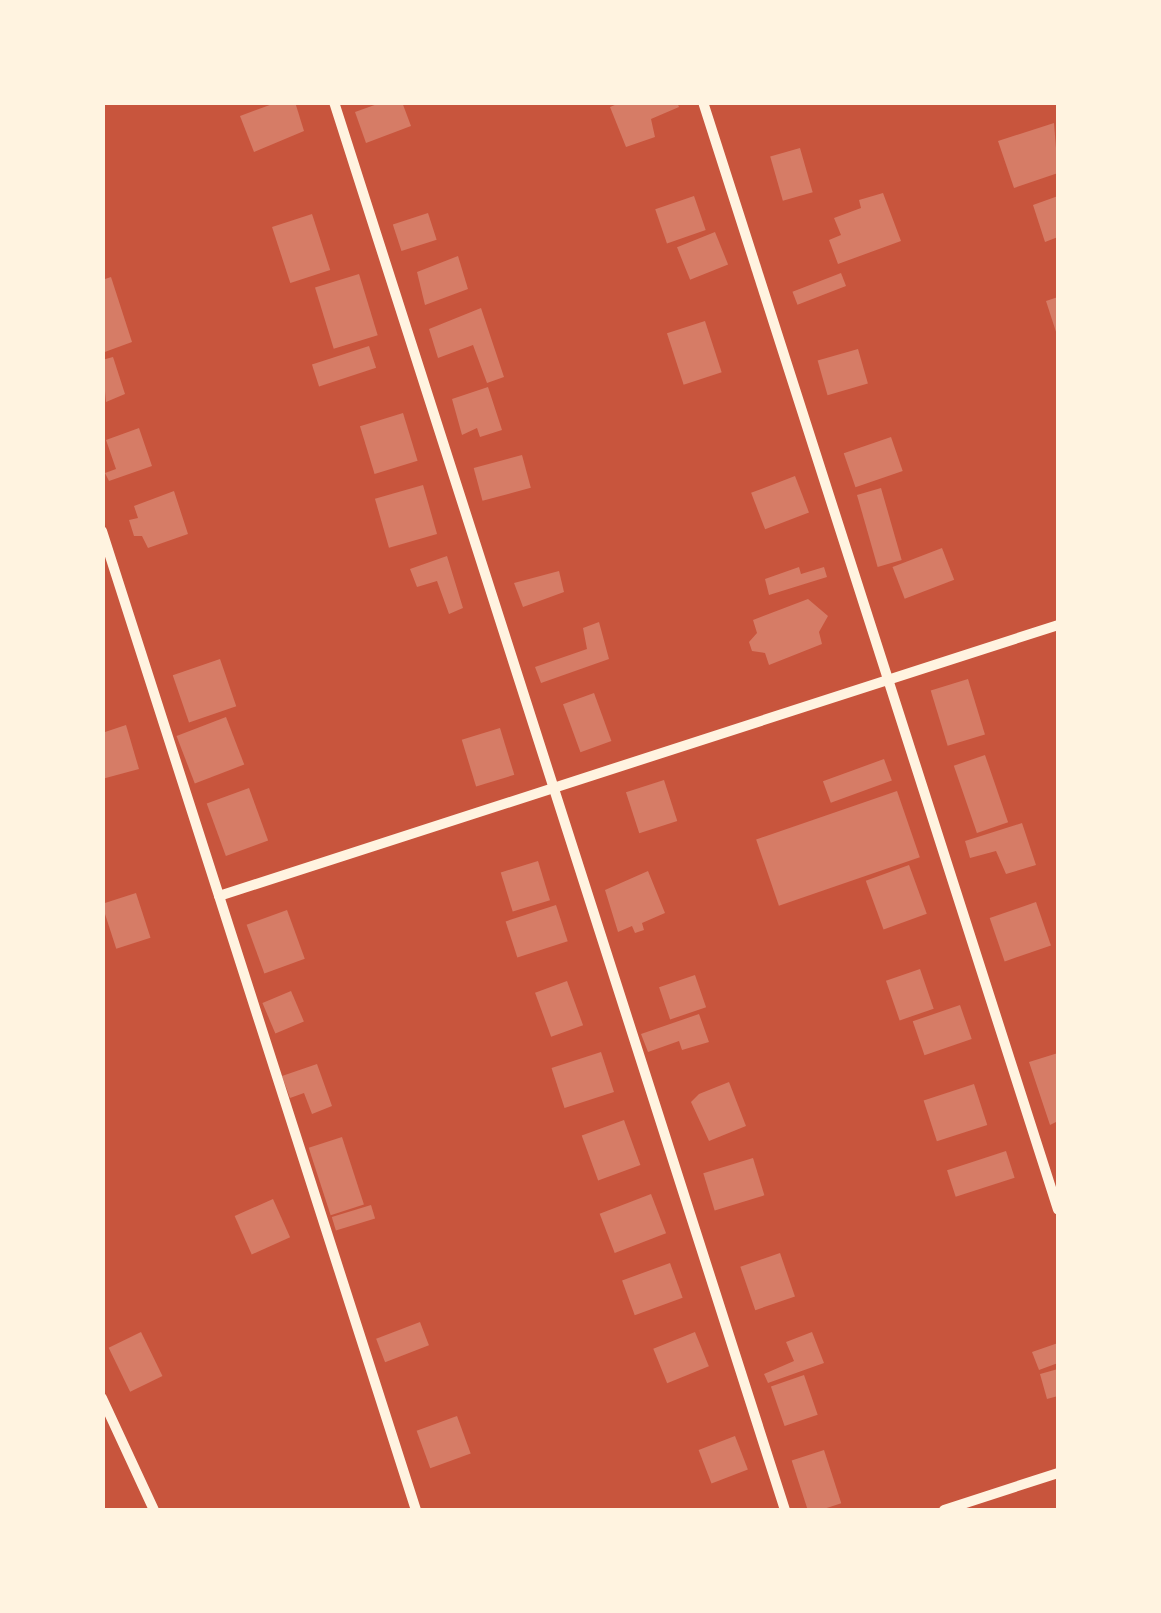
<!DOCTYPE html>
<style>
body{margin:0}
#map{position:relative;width:1161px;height:1613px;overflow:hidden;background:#c8553d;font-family:"PT Sans Narrow",sans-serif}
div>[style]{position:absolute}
.building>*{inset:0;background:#d67c66;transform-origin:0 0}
.minor>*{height:10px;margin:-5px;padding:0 5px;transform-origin:5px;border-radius:5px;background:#fff3e0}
span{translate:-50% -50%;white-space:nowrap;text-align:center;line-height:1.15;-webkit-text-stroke:10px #fff3e0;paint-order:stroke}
.frame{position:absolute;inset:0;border:105px solid #fff3e0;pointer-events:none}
</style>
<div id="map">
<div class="building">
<div style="clip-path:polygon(278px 102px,295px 102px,304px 131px,254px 152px,240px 116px)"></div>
<div style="clip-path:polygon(383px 102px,402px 102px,411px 126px,366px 143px,355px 112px)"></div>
<div style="clip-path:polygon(622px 102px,677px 102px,679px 107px,651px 119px,655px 137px,626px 147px,610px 107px)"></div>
<div style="clip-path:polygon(1054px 123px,1058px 173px,1014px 188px,998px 141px)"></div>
<div style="left:800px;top:148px;width:46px;height:31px;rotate:74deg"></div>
<div style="clip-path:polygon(883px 193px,901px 241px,838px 264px,829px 240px,841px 235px,834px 218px,861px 208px,859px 200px)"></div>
<div style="left:694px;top:196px;width:36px;height:41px;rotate:71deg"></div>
<div style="clip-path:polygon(1058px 196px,1058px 237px,1045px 242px,1033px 205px)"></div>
<div style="left:428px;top:213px;width:28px;height:37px;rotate:72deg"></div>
<div style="left:312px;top:214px;width:59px;height:42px;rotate:72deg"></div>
<div style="left:715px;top:232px;width:35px;height:41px;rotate:68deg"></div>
<div style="clip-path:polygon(458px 256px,468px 289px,425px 305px,417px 272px)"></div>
<div style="left:841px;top:273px;width:14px;height:52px;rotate:69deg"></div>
<div style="left:359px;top:274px;width:64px;height:46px;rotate:73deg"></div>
<div style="clip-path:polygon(111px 277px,132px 342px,102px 353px,102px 280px)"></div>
<div style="clip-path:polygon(1058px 297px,1058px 338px,1046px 301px)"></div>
<div style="clip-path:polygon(481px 308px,504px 377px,487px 383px,473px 345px,438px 358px,429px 329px)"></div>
<div style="left:705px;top:321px;width:54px;height:40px;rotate:72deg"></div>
<div style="left:369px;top:346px;width:23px;height:60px;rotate:72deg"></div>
<div style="left:858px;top:349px;width:36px;height:42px;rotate:74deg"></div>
<div style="clip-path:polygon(113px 357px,125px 394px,106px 402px,102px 360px)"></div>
<div style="clip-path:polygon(488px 387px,502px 430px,480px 437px,477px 428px,462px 435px,452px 399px)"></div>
<div style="left:403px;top:413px;width:50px;height:45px;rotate:73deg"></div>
<div style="clip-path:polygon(139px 428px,152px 466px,109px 481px,105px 473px,116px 469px,106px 440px)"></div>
<div style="left:891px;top:437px;width:36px;height:50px;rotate:71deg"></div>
<div style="left:522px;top:455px;width:34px;height:50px;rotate:75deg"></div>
<div style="left:795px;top:476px;width:39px;height:47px;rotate:69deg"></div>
<div style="left:423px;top:485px;width:51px;height:50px;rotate:74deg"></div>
<div style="left:881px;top:488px;width:75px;height:25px;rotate:74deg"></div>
<div style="clip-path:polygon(174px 491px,188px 534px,148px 548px,142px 536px,134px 536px,129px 520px,138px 518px,134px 506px)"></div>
<div style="left:942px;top:548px;width:34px;height:53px;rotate:69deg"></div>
<div style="clip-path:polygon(447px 556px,463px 608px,449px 614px,437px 581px,417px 587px,410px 569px)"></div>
<div style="clip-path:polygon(799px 567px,801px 574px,824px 567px,827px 577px,769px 595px,765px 579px)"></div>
<div style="clip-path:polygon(559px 571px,564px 592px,523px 607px,514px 583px)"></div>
<div style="clip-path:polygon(808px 599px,828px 616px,819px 632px,822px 644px,769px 665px,765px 653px,752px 651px,749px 642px,757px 633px,753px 620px)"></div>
<div style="clip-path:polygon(599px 622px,609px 659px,541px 683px,535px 667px,587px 649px,583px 628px)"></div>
<div style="left:220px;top:659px;width:50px;height:50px;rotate:71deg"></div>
<div style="left:968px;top:679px;width:58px;height:39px;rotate:73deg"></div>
<div style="left:594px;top:693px;width:51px;height:33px;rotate:70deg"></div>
<div style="left:226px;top:717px;width:51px;height:53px;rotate:69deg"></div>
<div style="clip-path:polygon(126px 725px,139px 769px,102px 779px,102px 733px)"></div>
<div style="left:500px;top:728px;width:49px;height:40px;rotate:73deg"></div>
<div style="left:985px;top:755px;width:71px;height:33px;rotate:71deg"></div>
<div style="left:884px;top:759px;width:23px;height:65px;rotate:70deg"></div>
<div style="left:664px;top:780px;width:43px;height:40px;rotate:72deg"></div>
<div style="left:249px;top:788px;width:56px;height:45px;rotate:70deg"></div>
<div style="left:897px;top:791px;width:70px;height:149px;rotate:71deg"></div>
<div style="clip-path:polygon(1022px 823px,1036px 865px,1006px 874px,996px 851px,970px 858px,965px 841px)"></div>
<div style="left:538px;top:861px;width:41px;height:39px;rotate:73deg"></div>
<div style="left:909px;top:865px;width:52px;height:46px;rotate:70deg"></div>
<div style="clip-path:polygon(648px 871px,665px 913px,642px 923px,644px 930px,635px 933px,632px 926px,618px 932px,605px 890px)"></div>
<div style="left:136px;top:893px;width:47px;height:36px;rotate:72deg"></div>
<div style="left:1036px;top:902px;width:46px;height:49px;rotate:71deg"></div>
<div style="left:556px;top:905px;width:38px;height:53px;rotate:72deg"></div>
<div style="left:287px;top:910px;width:52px;height:43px;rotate:70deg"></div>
<div style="left:920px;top:969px;width:42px;height:36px;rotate:71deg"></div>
<div style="left:695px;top:975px;width:34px;height:38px;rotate:71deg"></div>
<div style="left:567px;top:981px;width:47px;height:34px;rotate:70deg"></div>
<div style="left:291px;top:991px;width:33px;height:31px;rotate:67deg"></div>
<div style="left:960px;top:1005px;width:36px;height:50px;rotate:71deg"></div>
<div style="clip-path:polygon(699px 1014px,709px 1042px,682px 1050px,679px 1041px,648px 1052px,641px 1034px)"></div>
<div style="left:601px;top:1052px;width:42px;height:52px;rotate:72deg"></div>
<div style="clip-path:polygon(1058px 1053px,1058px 1121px,1050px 1125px,1029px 1062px)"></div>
<div style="clip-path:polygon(317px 1064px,332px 1106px,312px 1114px,304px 1093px,290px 1098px,282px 1076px)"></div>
<div style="clip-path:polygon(729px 1082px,746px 1126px,709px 1141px,691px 1102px,699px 1094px)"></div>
<div style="left:974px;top:1084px;width:43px;height:53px;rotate:72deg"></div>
<div style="left:624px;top:1120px;width:48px;height:45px;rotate:70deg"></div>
<div style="left:342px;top:1137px;width:71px;height:35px;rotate:72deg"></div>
<div style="left:1006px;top:1151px;width:28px;height:62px;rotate:72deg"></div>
<div style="left:753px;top:1158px;width:39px;height:52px;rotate:73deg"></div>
<div style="left:651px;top:1194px;width:42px;height:55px;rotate:69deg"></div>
<div style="left:273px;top:1199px;width:42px;height:42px;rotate:66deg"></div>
<div style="left:371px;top:1205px;width:14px;height:41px;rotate:73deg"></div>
<div style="left:780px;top:1253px;width:46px;height:42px;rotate:71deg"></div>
<div style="left:670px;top:1263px;width:37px;height:51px;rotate:70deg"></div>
<div style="left:420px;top:1322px;width:25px;height:47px;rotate:69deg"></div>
<div style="left:141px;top:1332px;width:49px;height:36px;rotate:64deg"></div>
<div style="left:695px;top:1332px;width:37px;height:45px;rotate:68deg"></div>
<div style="clip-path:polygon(812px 1332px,824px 1363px,768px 1383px,764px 1374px,794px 1361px,786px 1342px)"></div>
<div style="clip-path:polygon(1058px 1343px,1058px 1363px,1039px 1370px,1032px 1352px)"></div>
<div style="clip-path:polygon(1058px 1369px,1058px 1396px,1047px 1399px,1040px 1374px)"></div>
<div style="left:804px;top:1375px;width:42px;height:35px;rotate:71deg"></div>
<div style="left:457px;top:1416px;width:40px;height:43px;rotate:70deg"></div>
<div style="left:735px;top:1436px;width:36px;height:39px;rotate:69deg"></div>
<div style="left:824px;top:1450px;width:56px;height:34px;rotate:72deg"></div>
</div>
<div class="minor">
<div style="left:334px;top:102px;width:1478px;rotate:72.24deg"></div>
<div style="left:703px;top:102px;width:1163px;rotate:72.23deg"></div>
<div style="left:102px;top:531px;width:1028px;rotate:72.22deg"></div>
<div style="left:219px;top:896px;width:882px;rotate:-17.9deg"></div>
<div style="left:102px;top:1398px;width:123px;rotate:65.1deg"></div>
<div style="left:944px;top:1510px;width:120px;rotate:-18deg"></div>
</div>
<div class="frame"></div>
</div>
